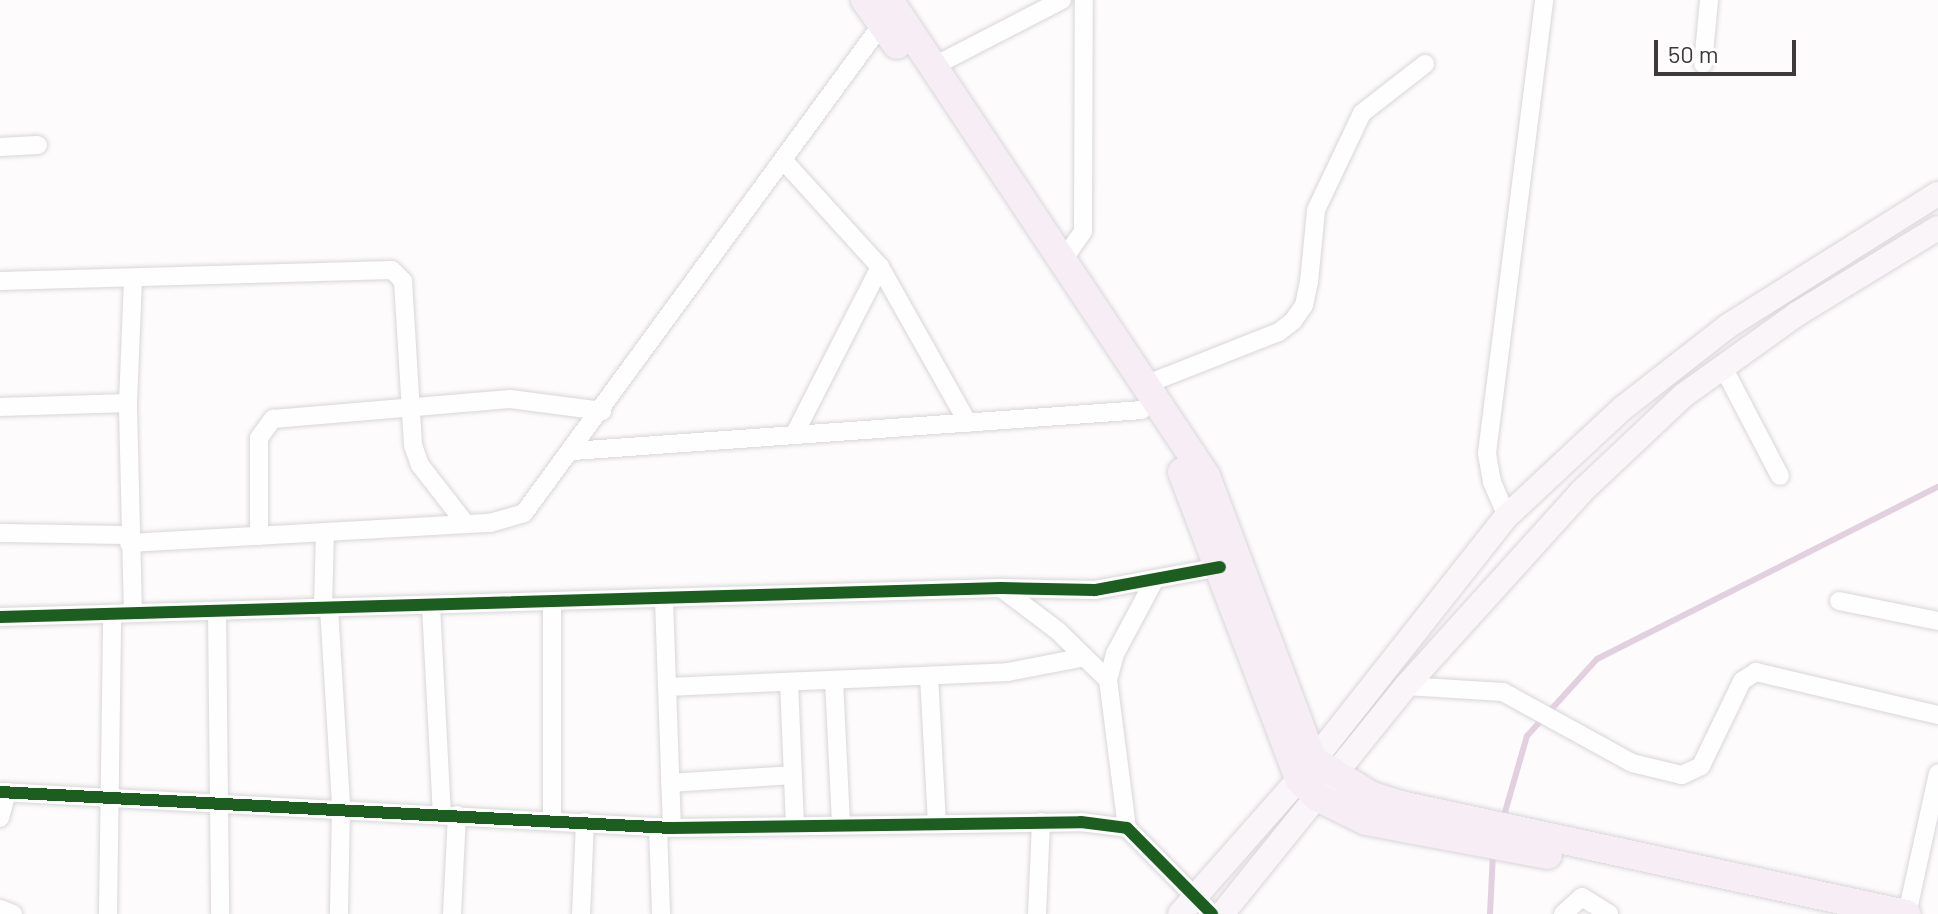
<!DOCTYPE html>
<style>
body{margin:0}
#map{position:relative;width:1938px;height:914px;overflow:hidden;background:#fdfbfc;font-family:Barlow,sans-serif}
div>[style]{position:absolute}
.stream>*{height:6px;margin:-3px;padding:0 3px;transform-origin:3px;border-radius:3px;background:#e3d0df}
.roads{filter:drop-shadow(0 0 2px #d9d6d8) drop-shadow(0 0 2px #d9d6d8)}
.minor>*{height:18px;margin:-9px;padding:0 9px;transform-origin:9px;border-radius:9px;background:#fffeff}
.major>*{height:24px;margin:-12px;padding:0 12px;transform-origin:12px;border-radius:12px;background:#faf5f9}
.highway>*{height:28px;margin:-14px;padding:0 14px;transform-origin:14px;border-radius:14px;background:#f6eef4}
.cycleway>*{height:12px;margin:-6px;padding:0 6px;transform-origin:6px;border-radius:6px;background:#1b5e20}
span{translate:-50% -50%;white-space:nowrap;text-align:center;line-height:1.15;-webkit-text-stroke:7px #fff;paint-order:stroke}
.scale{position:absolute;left:1654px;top:40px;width:142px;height:36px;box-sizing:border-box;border:4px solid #3d393c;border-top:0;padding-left:10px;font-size:24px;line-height:28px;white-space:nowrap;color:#3d393c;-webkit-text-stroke:6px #fff;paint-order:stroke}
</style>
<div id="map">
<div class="stream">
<div style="left:1503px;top:819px;width:86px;rotate:-73.9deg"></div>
<div style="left:1527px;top:736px;width:104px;rotate:-47.7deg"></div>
<div style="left:1597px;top:659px;width:382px;rotate:-26.8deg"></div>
<div style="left:1490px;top:914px;width:62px;rotate:-87.2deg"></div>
</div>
<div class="roads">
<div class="minor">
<div style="left:1703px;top:64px;width:64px;rotate:-84.6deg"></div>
<div style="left:934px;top:66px;width:144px;rotate:-27.3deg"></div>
<div style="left:0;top:147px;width:38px;rotate:-3deg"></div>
<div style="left:784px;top:161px;width:143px;rotate:47.8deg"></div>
<div style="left:880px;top:267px;width:179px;rotate:60.6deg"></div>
<div style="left:1063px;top:260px;width:35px;rotate:-55deg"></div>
<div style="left:1083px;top:231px;width:231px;rotate:-89.8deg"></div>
<div style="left:0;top:281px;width:392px;rotate:-1.6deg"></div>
<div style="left:392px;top:270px;width:16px;rotate:45deg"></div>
<div style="left:403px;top:281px;width:164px;rotate:86.5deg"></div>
<div style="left:413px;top:445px;width:21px;rotate:71deg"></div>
<div style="left:420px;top:465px;width:75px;rotate:52.1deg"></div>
<div style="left:1723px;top:367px;width:123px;rotate:62.4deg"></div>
<div style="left:1147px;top:384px;width:142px;rotate:-21.5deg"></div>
<div style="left:1279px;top:332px;width:18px;rotate:-38deg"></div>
<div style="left:1293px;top:321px;width:19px;rotate:-55deg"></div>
<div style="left:1304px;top:305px;width:24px;rotate:-78deg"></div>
<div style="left:1309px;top:282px;width:72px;rotate:-84.4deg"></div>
<div style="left:1316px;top:210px;width:107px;rotate:-64.6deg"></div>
<div style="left:1362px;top:113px;width:80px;rotate:-37.9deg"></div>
<div style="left:0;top:407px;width:128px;rotate:-1.8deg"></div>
<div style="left:794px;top:435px;width:189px;rotate:-62.9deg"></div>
<div style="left:573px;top:451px;width:570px;rotate:-4.12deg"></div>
<div style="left:1507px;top:516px;width:37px;rotate:-114deg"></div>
<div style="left:1492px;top:482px;width:29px;rotate:-100deg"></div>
<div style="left:1487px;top:453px;width:457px;rotate:-82.8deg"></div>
<div style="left:0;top:533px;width:129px;rotate:0.9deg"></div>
<div style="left:259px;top:536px;width:98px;rotate:-90deg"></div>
<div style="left:259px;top:438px;width:24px;rotate:-54deg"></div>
<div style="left:273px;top:419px;width:238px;rotate:-4.8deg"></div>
<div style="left:510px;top:399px;width:93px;rotate:7.4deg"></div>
<div style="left:129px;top:543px;width:362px;rotate:-3.2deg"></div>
<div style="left:490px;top:523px;width:35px;rotate:-16deg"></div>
<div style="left:524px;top:513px;width:606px;rotate:-53.79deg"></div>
<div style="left:1001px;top:588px;width:71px;rotate:37deg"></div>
<div style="left:1058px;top:631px;width:70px;rotate:44.4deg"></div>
<div style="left:664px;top:600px;width:228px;rotate:88deg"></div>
<div style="left:1839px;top:601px;width:101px;rotate:11.4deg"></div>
<div style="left:552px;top:603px;width:217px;rotate:90deg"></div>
<div style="left:431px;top:606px;width:208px;rotate:87deg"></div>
<div style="left:323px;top:608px;width:76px;rotate:-88.5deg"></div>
<div style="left:329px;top:608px;width:199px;rotate:86.5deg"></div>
<div style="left:341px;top:807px;width:107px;rotate:91.1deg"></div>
<div style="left:217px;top:611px;width:303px;rotate:89.4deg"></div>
<div style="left:133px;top:613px;width:210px;rotate:-91.4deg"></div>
<div style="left:128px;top:403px;width:124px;rotate:-87.7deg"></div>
<div style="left:0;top:617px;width:1001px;rotate:-1.66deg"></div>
<div style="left:1001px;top:588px;width:94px;rotate:1.2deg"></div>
<div style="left:1095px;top:590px;width:127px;rotate:-10.4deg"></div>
<div style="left:929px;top:676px;width:148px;rotate:86.9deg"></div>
<div style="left:834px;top:680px;width:145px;rotate:87.2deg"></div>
<div style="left:789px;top:682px;width:144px;rotate:87.6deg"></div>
<div style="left:1406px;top:686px;width:97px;rotate:3.5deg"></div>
<div style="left:1503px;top:692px;width:147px;rotate:28.8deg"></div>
<div style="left:1632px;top:763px;width:51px;rotate:13.5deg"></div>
<div style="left:1682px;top:775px;width:21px;rotate:-25deg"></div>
<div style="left:1701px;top:766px;width:94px;rotate:-64.2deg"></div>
<div style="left:1742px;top:681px;width:17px;rotate:-33deg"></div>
<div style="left:1756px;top:672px;width:187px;rotate:13.3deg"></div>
<div style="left:667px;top:687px;width:341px;rotate:-2.5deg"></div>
<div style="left:1008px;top:672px;width:78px;rotate:-11deg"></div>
<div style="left:670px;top:783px;width:123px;rotate:-3.7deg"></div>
<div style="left:0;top:792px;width:673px;rotate:3.07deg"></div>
<div style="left:672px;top:828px;width:409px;rotate:-0.8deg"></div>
<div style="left:1081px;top:822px;width:46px;rotate:7.4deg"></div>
<div style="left:1127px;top:828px;width:121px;rotate:45.3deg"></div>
<div style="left:0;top:818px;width:27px;rotate:-75deg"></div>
<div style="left:658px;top:827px;width:87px;rotate:88deg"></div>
<div style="left:1127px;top:828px;width:149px;rotate:-97.3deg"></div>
<div style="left:1108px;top:680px;width:27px;rotate:-75deg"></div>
<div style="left:1115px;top:654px;width:85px;rotate:-61.9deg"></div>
<div style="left:0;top:909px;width:14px;rotate:21deg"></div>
<div style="left:108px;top:914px;width:300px;rotate:-89.2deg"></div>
<div style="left:452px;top:914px;width:99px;rotate:-87.1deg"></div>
<div style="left:581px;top:914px;width:92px;rotate:-87.5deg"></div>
<div style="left:1037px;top:914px;width:92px;rotate:-87.5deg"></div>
<div style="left:1563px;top:914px;width:25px;rotate:-42deg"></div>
<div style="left:1582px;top:897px;width:32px;rotate:32deg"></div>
<div style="left:1907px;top:914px;width:144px;rotate:-77.6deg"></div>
</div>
<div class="major">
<div style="left:1180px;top:914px;width:180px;rotate:-48.6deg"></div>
<div style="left:1299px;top:779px;width:335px;rotate:-51.7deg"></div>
<div style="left:1507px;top:516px;width:158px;rotate:-43deg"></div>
<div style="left:1623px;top:408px;width:133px;rotate:-38deg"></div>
<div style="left:1728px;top:326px;width:248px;rotate:-32.2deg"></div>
<div style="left:1222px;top:914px;width:293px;rotate:-51.1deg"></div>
<div style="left:1406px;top:686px;width:261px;rotate:-47.9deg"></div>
<div style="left:1581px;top:492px;width:141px;rotate:-43.3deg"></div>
<div style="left:1684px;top:395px;width:139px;rotate:-35.6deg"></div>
<div style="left:1797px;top:314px;width:165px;rotate:-31.4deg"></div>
</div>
<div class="highway">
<div style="left:865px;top:0;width:55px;rotate:54.6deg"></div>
<div style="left:889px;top:0;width:572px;rotate:56.34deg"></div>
<div style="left:1206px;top:476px;width:303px;rotate:69.4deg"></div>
<div style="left:1313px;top:760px;width:69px;rotate:31.4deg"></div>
<div style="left:1372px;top:796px;width:30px;rotate:17deg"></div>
<div style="left:1401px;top:805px;width:517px;rotate:12.18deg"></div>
<div style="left:1182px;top:472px;width:329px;rotate:69.1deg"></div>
<div style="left:1299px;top:779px;width:25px;rotate:45deg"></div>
<div style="left:1317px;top:797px;width:55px;rotate:26.1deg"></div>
<div style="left:1366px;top:821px;width:185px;rotate:10.6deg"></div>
</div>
</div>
<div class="cycleway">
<div style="left:0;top:617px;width:1001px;rotate:-1.66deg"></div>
<div style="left:1001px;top:588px;width:94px;rotate:1.2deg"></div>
<div style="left:1095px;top:590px;width:127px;rotate:-10.4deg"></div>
<div style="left:0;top:792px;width:673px;rotate:3.07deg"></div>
<div style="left:672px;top:828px;width:409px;rotate:-0.8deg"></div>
<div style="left:1081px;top:822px;width:46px;rotate:7.4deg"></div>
<div style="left:1127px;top:828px;width:121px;rotate:45.3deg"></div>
</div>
<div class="scale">50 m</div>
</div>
